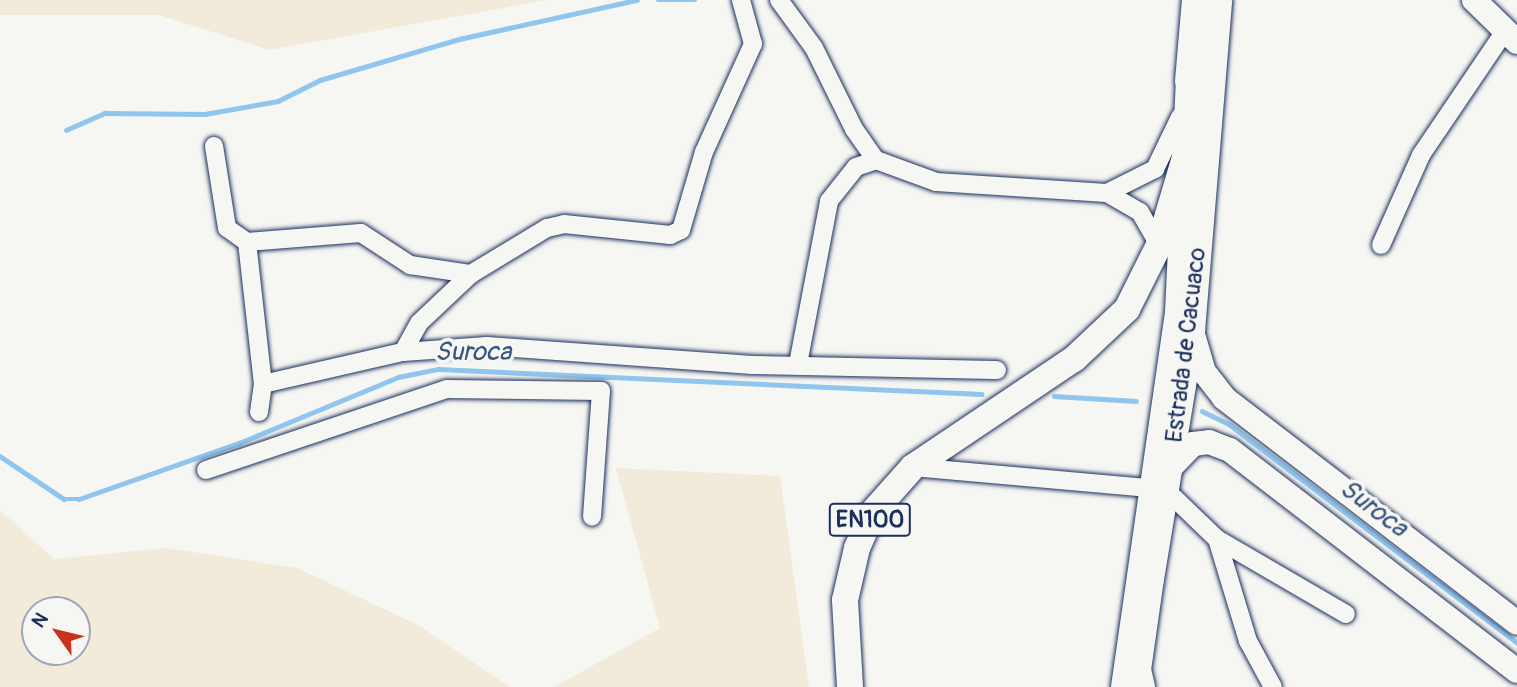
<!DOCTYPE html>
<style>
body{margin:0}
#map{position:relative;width:1517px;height:687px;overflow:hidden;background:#f6f6f2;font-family:Pangolin,sans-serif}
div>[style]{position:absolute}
.built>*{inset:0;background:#f2ebda}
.stream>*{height:4.5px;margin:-2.25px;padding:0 2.25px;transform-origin:2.25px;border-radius:2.25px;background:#90c5ee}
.roads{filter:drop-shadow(0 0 2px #1b2f5e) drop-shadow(0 0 2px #1b2f5e)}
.street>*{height:18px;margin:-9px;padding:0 9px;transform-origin:9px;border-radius:9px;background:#f6f6f2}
.secondary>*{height:24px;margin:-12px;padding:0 12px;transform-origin:12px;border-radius:12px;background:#f6f6f2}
.primary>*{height:26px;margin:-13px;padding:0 13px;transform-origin:13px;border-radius:13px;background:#f6f6f2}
span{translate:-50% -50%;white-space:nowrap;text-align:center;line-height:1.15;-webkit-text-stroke:7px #f6f6f2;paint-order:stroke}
.shield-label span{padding:2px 5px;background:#f6f6f2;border:2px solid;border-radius:5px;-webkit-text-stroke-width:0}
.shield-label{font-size:23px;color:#1b2f5e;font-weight:700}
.street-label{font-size:24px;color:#1b2f5e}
.water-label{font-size:26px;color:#385482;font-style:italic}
.north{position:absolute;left:21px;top:596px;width:70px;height:70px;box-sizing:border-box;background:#f6f6f2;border:2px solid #9ea6b7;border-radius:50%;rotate:304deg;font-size:19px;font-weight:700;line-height:28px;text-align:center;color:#1b2f5e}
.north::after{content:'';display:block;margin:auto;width:24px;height:32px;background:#c8321e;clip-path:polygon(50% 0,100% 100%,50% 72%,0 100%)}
</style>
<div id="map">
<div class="built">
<div style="clip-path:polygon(0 0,547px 0,269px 50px,159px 15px,0 15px)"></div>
<div style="clip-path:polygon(616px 468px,780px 476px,809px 687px,554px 687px,660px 628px)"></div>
<div style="clip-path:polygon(evenodd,0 510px,54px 559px,167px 548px,297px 568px,418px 625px,510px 687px,0 687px,0 510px,35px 610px,77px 610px,77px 652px,35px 652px,35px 610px)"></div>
</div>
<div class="stream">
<div style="left:658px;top:0;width:37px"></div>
<div style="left:66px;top:130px;width:43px;rotate:-23.6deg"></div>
<div style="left:105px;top:113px;width:100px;rotate:0.6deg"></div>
<div style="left:205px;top:114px;width:74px;rotate:-10.1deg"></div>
<div style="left:278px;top:101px;width:47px;rotate:-26.6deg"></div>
<div style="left:320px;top:80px;width:145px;rotate:-16.4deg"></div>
<div style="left:459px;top:39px;width:182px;rotate:-12.4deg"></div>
<div style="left:1054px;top:396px;width:82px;rotate:3.5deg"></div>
<div style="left:1202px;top:411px;width:30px;rotate:26deg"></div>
<div style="left:1229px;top:424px;width:362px;rotate:37.2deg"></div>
<div style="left:0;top:456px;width:77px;rotate:33.9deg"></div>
<div style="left:64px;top:499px;width:15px"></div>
<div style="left:79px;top:499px;width:170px;rotate:-19.3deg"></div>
<div style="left:239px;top:443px;width:172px;rotate:-22.5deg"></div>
<div style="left:398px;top:377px;width:41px;rotate:-11.3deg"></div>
<div style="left:438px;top:369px;width:544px;rotate:2.64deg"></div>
</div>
<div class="roads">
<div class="street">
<div style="left:779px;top:0;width:59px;rotate:53.9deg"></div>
<div style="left:814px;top:48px;width:90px;rotate:63.7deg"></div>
<div style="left:854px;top:129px;width:38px;rotate:55deg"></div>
<div style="left:876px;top:160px;width:64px;rotate:20.1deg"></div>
<div style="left:936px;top:182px;width:171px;rotate:3.7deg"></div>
<div style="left:1107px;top:193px;width:38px;rotate:30deg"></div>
<div style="left:1140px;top:212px;width:38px;rotate:60deg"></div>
<div style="left:214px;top:146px;width:83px;rotate:81deg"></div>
<div style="left:227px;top:228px;width:24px;rotate:35deg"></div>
<div style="left:247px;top:242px;width:143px;rotate:83.6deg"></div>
<div style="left:263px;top:384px;width:144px;rotate:-12.9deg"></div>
<div style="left:403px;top:352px;width:33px;rotate:-61deg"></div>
<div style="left:419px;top:323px;width:71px;rotate:-43.3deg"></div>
<div style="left:471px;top:274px;width:89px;rotate:-31.2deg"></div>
<div style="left:547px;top:228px;width:17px;rotate:-13deg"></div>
<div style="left:564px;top:224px;width:107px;rotate:5.9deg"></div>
<div style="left:670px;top:235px;width:12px;rotate:-24deg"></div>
<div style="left:681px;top:230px;width:81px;rotate:-73.6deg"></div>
<div style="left:704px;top:152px;width:119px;rotate:-65.6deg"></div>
<div style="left:753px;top:44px;width:46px;rotate:-105.3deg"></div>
<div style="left:1107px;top:193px;width:54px;rotate:-26.6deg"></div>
<div style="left:1155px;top:169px;width:58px;rotate:-64.3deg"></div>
<div style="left:247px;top:242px;width:114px;rotate:-4.5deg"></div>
<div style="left:361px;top:233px;width:59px;rotate:33.1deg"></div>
<div style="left:410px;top:265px;width:62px;rotate:8.4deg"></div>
<div style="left:1381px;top:245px;width:98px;rotate:-66deg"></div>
<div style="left:1421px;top:155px;width:150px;rotate:-55.9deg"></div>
<div style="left:403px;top:352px;width:84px;rotate:-4.1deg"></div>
<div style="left:487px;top:346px;width:266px;rotate:4.1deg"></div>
<div style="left:752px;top:365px;width:245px;rotate:1.2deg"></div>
<div style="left:798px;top:364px;width:166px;rotate:-79.2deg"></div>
<div style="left:829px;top:201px;width:43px;rotate:-51.5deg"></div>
<div style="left:856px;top:167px;width:21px;rotate:-19deg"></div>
<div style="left:259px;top:412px;width:28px;rotate:-82deg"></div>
<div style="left:913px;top:467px;width:237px;rotate:5.1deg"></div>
<div style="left:206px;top:470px;width:254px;rotate:-18.6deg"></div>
<div style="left:447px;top:389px;width:154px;rotate:0.7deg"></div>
<div style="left:601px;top:391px;width:126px;rotate:94.1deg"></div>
<div style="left:1166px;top:490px;width:71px;rotate:43.9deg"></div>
<div style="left:1217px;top:539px;width:149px;rotate:30.2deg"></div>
<div style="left:1217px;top:539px;width:107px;rotate:73.1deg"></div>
<div style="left:1248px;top:641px;width:52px;rotate:61.5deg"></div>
</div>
<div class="secondary">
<div style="left:1474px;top:0;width:60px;rotate:44.3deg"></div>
<div style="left:1192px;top:331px;width:43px;rotate:73.7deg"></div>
<div style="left:1204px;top:372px;width:33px;rotate:52deg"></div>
<div style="left:1224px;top:398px;width:369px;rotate:37.5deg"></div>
<div style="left:1171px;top:467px;width:32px;rotate:-46deg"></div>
<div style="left:1193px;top:444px;width:16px;rotate:-7deg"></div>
<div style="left:1209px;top:442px;width:22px;rotate:21deg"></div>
<div style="left:1230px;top:450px;width:362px;rotate:37.6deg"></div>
<div style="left:1123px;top:687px;width:379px;rotate:-81.8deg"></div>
<div style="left:1177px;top:312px;width:231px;rotate:-87.3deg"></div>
</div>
<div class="primary">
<div style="left:1188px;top:81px;width:81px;rotate:-85.1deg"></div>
<div style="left:850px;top:687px;width:87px;rotate:-93.3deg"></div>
<div style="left:845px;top:600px;width:53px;rotate:-77deg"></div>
<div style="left:857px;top:548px;width:39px;rotate:-66deg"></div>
<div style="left:873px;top:512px;width:60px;rotate:-48.4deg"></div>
<div style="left:913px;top:467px;width:194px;rotate:-33.9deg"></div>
<div style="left:1074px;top:359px;width:73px;rotate:-43.3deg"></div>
<div style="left:1127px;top:309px;width:72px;rotate:-63.4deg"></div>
<div style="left:1159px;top:245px;width:92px;rotate:-73.5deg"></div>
<div style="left:1142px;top:687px;width:17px;rotate:-103deg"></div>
<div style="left:1138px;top:670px;width:92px;rotate:-81.9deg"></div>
<div style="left:1151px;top:579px;width:251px;rotate:-80.6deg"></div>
<div style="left:1192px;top:331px;width:332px;rotate:-85.3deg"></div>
</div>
</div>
<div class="shield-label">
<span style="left:870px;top:520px">EN100</span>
</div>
<div class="street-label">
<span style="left:1186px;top:345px;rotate:-83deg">Estrada de Cacuaco</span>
</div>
<div class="water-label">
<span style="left:473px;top:353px">Suroca</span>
<span style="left:1373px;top:509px;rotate:37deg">Suroca</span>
</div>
<div class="north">N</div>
</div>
